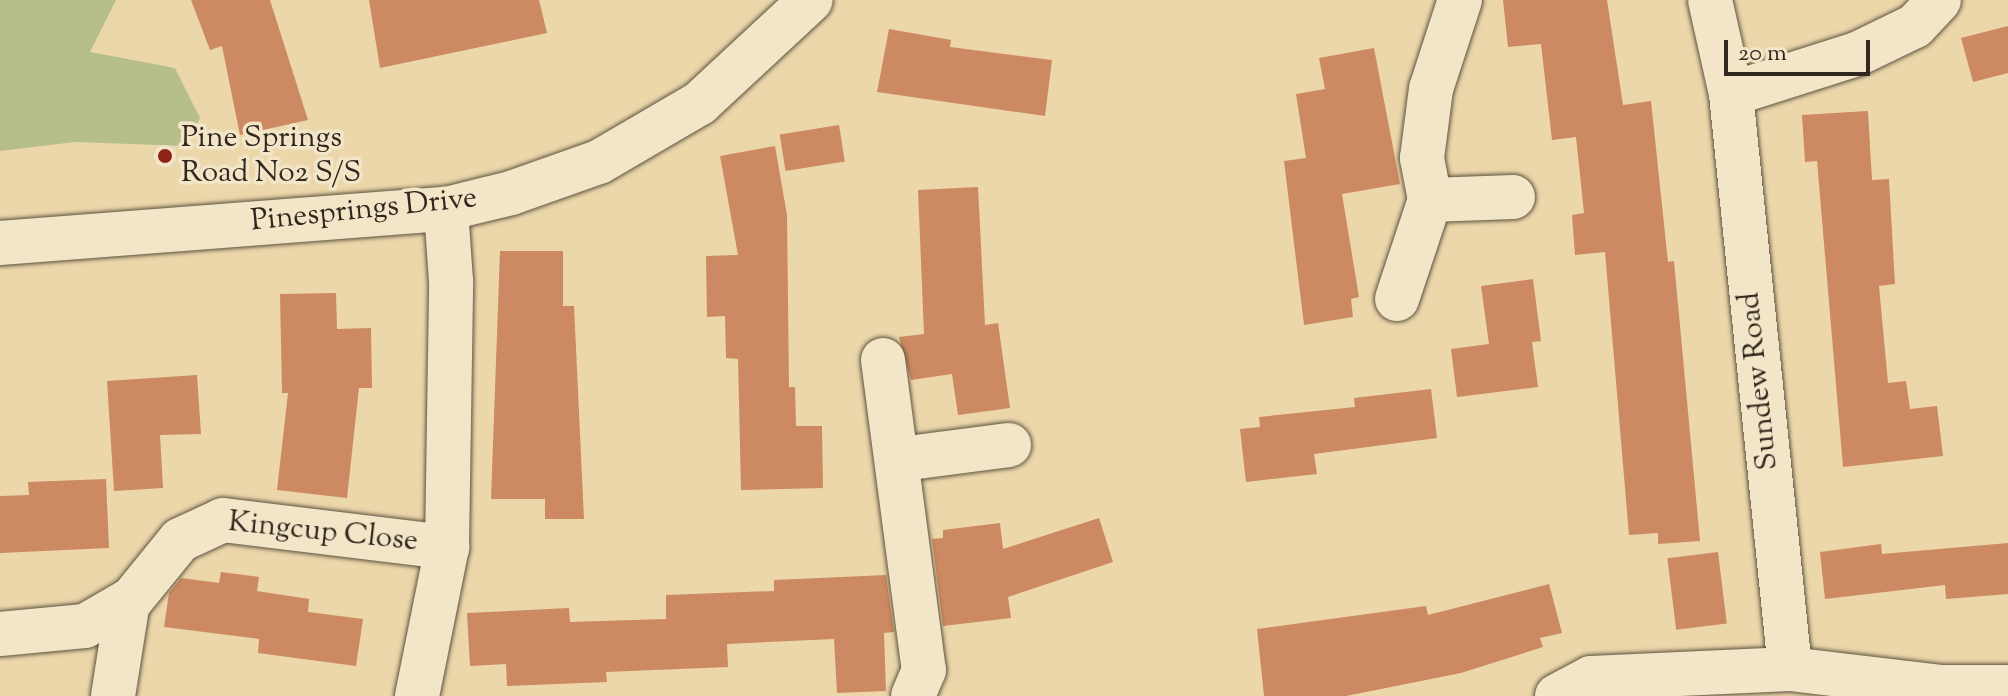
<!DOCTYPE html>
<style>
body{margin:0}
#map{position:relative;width:2008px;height:696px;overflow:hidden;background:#ebd7aa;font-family:"Sorts Mill Goudy",serif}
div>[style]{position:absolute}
.green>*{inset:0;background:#b6be8a}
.building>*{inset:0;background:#cd8961;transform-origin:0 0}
.roads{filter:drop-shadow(0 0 2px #5f5341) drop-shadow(0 0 2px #5f5341)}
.minor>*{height:44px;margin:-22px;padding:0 22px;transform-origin:22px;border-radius:22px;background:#f2e5c8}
.dots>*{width:22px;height:22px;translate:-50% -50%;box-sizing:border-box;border:4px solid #f2e5c8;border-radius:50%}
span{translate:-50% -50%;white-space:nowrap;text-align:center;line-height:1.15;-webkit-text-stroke:7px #f2e5c8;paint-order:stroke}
.poi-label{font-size:30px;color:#30271e}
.left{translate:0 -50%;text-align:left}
.street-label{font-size:30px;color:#30271e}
.scale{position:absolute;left:1724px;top:40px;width:146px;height:36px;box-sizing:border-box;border:4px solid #30271e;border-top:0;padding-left:10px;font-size:24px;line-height:28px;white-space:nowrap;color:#30271e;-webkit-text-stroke:6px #f2e5c8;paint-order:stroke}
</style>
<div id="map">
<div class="green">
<div style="clip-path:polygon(0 0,116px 0,90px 52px,175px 68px,200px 118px,186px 146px,75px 142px,0 151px)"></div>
</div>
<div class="building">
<div style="clip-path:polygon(191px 0,270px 0,308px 120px,240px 135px,222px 46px,210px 50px)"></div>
<div style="clip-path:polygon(369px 0,539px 0,547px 33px,380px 68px)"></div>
<div style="clip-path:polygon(1503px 0,1607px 0,1623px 105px,1651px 101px,1668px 262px,1674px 261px,1700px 541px,1658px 544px,1658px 533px,1629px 535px,1605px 252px,1575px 255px,1572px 215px,1584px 213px,1576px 137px,1552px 140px,1541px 44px,1508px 47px)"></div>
<div style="clip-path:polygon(2008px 26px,2008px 73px,1973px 82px,1961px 38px)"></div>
<div style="clip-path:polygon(889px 29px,951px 40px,950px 47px,1052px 60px,1045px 116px,877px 92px)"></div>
<div style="clip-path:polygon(1374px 48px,1400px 184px,1342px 194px,1359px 297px,1351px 299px,1353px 317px,1304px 325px,1284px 161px,1306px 158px,1296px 94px,1325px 89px,1319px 58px)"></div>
<div style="clip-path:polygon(1868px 111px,1872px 180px,1889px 179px,1895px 284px,1879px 286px,1888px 383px,1906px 381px,1910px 409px,1937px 406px,1943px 456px,1843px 467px,1817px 161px,1805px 162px,1802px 115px)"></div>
<div style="left:839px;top:125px;width:37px;height:60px;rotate:81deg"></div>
<div style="clip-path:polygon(775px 146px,787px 215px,789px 387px,795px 387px,796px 426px,822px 426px,823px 488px,741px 490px,738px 359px,726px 358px,725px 316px,707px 317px,706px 256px,738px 255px,720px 156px)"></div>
<div style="clip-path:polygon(978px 187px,985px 325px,998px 323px,1010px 408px,958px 415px,952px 374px,911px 380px,899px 337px,924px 334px,918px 190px)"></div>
<div style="clip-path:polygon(500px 251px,563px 251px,563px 306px,574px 306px,584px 519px,545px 519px,545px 499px,491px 499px)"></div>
<div style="clip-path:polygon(1533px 279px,1541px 341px,1532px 342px,1538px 387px,1457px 397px,1451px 349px,1489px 344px,1481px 286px)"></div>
<div style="clip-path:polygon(336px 293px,337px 329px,371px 328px,372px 388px,359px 388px,347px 498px,277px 490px,288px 393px,282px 393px,280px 294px)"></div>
<div style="clip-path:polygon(197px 375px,201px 434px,160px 435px,163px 488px,114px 491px,107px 381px)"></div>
<div style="clip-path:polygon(1431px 389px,1437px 438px,1314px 454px,1317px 474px,1246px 482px,1240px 429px,1260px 427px,1259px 417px,1355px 407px,1354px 398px)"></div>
<div style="clip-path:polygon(106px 479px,109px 548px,0 553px,0 496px,29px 495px,28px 482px)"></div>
<div style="clip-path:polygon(1099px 518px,1113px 562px,1008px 597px,1011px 618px,943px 626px,932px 539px,943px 538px,943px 530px,1000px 523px,1003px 549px)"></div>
<div style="clip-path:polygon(2008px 543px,2008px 594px,1946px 599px,1945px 585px,1825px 599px,1820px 552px,1881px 544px,1882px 554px)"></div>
<div style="left:1718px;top:552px;width:72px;height:51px;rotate:83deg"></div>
<div style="clip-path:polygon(221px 572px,259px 577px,257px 591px,309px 599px,308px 612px,363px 619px,356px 666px,258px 653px,259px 639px,164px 627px,169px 593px,181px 578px,219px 583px)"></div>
<div style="clip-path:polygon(886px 575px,894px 632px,884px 633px,886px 691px,837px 693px,834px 639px,727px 644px,728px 667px,606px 672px,607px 682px,507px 686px,506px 664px,470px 666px,467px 613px,569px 608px,570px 622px,666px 619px,666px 595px,774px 591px,774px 580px)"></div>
<div style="clip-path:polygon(1549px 584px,1562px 633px,1540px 638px,1543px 647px,1461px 673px,1346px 696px,1264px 696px,1257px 629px,1426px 606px,1428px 615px)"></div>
</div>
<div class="roads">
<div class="minor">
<div style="left:1710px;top:0;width:96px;rotate:77.4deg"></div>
<div style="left:1731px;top:94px;width:578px;rotate:84.14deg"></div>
<div style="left:1731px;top:94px;width:132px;rotate:-17.6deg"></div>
<div style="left:1857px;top:54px;width:64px;rotate:-25.8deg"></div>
<div style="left:1915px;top:26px;width:35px;rotate:-47deg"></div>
<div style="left:1430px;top:200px;width:83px;rotate:-2.1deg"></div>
<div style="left:0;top:243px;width:447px;rotate:-4.4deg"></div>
<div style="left:446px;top:209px;width:67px;rotate:-13.8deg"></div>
<div style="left:511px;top:193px;width:93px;rotate:-19.4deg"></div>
<div style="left:599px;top:162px;width:117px;rotate:-30.3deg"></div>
<div style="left:700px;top:103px;width:151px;rotate:-42.9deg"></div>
<div style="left:1397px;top:299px;width:104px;rotate:-71.6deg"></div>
<div style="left:1430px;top:200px;width:43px;rotate:-100.8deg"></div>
<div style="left:1422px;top:158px;width:70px;rotate:-82.6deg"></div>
<div style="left:1431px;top:89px;width:94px;rotate:-72deg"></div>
<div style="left:883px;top:360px;width:313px;rotate:82.5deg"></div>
<div style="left:924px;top:670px;width:28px;rotate:113deg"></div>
<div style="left:901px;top:459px;width:109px;rotate:-7.4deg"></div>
<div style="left:0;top:634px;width:85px;rotate:-5.4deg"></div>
<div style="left:85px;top:626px;width:54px;rotate:-29.9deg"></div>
<div style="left:132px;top:599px;width:76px;rotate:-50.9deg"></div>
<div style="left:180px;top:540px;width:47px;rotate:-24.9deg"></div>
<div style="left:223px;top:520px;width:226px;rotate:6.9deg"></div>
<div style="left:113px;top:696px;width:96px;rotate:-81deg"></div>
<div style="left:417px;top:696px;width:152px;rotate:-78.6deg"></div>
<div style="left:447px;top:547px;width:266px;rotate:-89.1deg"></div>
<div style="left:451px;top:281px;width:72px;rotate:-94deg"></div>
<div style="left:1557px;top:696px;width:38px;rotate:-28deg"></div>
<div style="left:1591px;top:678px;width:199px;rotate:-2.6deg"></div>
<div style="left:1790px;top:669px;width:153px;rotate:6.8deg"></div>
<div style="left:1942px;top:687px;width:66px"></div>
</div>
</div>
<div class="dots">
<div style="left:165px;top:156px;background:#8f2418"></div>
</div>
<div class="poi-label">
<span class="left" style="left:181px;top:156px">Pine Springs<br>Road No2 S/S</span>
</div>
<div class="street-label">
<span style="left:364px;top:211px;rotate:-6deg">Pinesprings Drive</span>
<span style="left:1760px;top:381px;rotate:-96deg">Sundew Road</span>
<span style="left:323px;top:533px;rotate:6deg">Kingcup Close</span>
</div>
<div class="scale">20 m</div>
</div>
